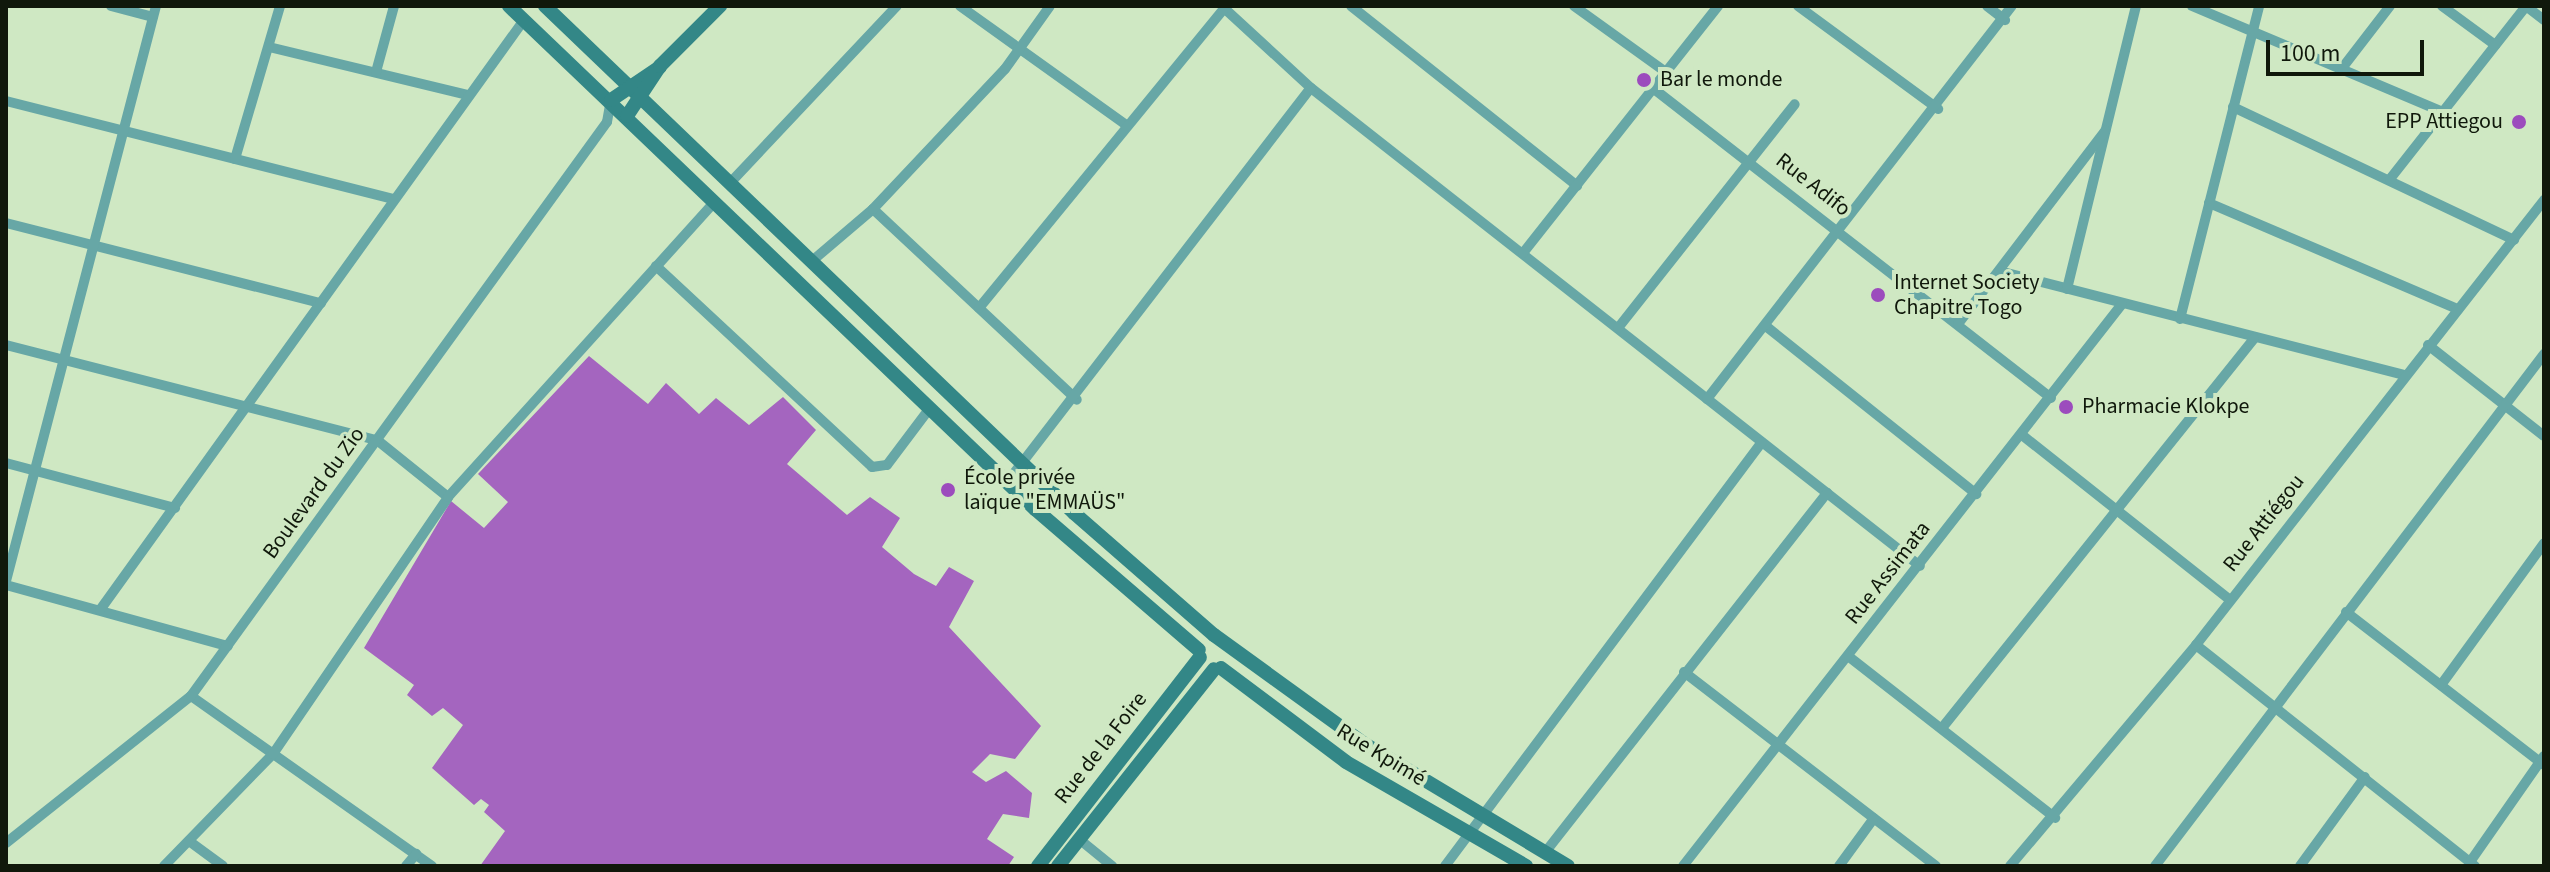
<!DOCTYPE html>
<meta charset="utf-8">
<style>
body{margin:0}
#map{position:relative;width:2550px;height:872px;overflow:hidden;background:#cfe8c3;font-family:"Source Sans 3",sans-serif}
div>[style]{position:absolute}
.water>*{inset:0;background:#a465bf}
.street>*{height:10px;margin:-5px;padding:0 5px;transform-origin:5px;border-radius:5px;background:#67a7a6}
.secondary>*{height:14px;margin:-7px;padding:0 7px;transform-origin:7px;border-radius:7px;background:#338787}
.dots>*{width:22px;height:22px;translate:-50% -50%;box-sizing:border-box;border:4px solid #cfe8c3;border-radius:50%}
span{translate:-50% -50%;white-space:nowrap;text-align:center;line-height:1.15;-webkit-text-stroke:8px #cfe8c3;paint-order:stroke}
.poi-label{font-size:22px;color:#10180b}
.left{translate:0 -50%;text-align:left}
.right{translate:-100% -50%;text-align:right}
.street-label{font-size:22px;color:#10180b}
.frame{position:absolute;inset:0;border:8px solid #10180b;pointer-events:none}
.scale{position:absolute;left:2266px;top:40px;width:158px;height:36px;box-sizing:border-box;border:4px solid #10180b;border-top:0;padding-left:10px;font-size:24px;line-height:28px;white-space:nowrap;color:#10180b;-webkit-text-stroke:6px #cfe8c3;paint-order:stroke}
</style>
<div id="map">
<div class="water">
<div style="clip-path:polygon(589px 356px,648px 404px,666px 383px,699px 414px,716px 398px,749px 425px,783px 397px,816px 430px,787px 464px,847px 515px,870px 497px,900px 518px,882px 547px,914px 574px,936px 586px,949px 567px,974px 581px,949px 627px,1041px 726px,1015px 759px,990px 754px,972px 772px,986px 782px,1006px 771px,1032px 793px,1029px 818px,1003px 814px,987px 839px,1014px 857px,1008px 866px,480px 866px,505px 831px,484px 812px,489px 805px,481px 799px,474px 805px,432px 768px,463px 725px,443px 708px,432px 716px,407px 695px,414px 685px,364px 648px,451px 501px,484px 528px,508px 502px,478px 474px)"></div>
</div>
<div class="street">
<div style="left:111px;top:6px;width:43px;rotate:14.7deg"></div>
<div style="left:960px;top:6px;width:204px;rotate:35.6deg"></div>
<div style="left:1351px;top:6px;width:289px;rotate:38.5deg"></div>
<div style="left:1574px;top:6px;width:113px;rotate:35.7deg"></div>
<div style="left:1798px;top:6px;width:174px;rotate:36.3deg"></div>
<div style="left:1987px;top:6px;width:23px;rotate:38deg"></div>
<div style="left:2192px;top:6px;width:272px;rotate:22.9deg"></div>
<div style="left:2442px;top:6px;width:66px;rotate:36.3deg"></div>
<div style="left:1224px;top:8px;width:118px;rotate:42.6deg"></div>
<div style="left:1311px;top:88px;width:774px;rotate:38.13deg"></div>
<div style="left:269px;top:47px;width:205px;rotate:13.6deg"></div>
<div style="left:2343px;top:67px;width:77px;rotate:-52.4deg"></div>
<div style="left:376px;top:72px;width:68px;rotate:-74.7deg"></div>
<div style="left:1654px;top:89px;width:503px;rotate:37.89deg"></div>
<div style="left:6px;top:101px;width:400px;rotate:14.2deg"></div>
<div style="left:2233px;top:107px;width:311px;rotate:25.3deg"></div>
<div style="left:235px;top:159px;width:159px;rotate:-73.6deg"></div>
<div style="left:2390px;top:179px;width:220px;rotate:-51.8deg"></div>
<div style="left:2526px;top:6px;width:23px;rotate:38deg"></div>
<div style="left:730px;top:183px;width:243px;rotate:-46.7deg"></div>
<div style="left:2209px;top:203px;width:271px;rotate:23.1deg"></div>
<div style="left:873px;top:209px;width:279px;rotate:43.1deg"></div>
<div style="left:6px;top:223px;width:325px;rotate:14.3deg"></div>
<div style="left:1523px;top:253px;width:315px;rotate:-51.7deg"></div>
<div style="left:812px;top:261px;width:80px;rotate:-40.4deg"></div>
<div style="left:873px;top:209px;width:192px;rotate:-46.7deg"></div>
<div style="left:1005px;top:69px;width:77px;rotate:-54.5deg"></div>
<div style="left:656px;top:266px;width:295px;rotate:42.9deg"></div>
<div style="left:872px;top:467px;width:15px;rotate:-8deg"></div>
<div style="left:887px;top:465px;width:71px;rotate:-53deg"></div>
<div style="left:1999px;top:271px;width:417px;rotate:14.4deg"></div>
<div style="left:2067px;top:289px;width:291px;rotate:-76.3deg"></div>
<div style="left:979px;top:308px;width:390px;rotate:-50.7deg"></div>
<div style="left:2180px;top:319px;width:323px;rotate:-75.8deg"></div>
<div style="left:1958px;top:324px;width:243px;rotate:-52.7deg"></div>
<div style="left:1767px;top:327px;width:268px;rotate:38.6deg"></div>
<div style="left:1618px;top:328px;width:285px;rotate:-51.7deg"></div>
<div style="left:6px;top:345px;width:383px;rotate:14.4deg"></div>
<div style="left:377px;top:440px;width:91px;rotate:38.8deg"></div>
<div style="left:2428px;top:345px;width:147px;rotate:38.1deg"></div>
<div style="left:1707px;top:399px;width:497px;rotate:-52.2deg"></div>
<div style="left:2022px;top:435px;width:265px;rotate:38.4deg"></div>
<div style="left:6px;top:463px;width:175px;rotate:14.9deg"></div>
<div style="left:1008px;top:481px;width:496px;rotate:-52.4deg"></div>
<div style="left:6px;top:581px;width:594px;rotate:-75.38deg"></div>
<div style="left:6px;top:585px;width:230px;rotate:15.4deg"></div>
<div style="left:100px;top:610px;width:727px;rotate:-54.3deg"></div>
<div style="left:2346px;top:612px;width:250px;rotate:37.7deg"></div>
<div style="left:2196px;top:645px;width:356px;rotate:38.4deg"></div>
<div style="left:1848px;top:656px;width:263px;rotate:38deg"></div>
<div style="left:1684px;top:672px;width:318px;rotate:37.6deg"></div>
<div style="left:2441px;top:685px;width:175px;rotate:-54deg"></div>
<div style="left:191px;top:696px;width:295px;rotate:35.2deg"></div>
<div style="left:1942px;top:728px;width:499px;rotate:-51.3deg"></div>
<div style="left:1079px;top:839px;width:43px;rotate:39.3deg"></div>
<div style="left:189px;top:841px;width:42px;rotate:36.3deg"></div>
<div style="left:6px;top:843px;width:236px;rotate:-38.5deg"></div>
<div style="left:191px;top:696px;width:709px;rotate:-54.07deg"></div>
<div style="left:607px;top:122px;width:22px;rotate:-80deg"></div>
<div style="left:1547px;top:850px;width:454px;rotate:-51.9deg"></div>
<div style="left:2470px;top:862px;width:129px;rotate:-55.1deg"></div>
<div style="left:164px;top:866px;width:156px;rotate:-45.8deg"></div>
<div style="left:273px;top:754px;width:311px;rotate:-55.7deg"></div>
<div style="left:448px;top:497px;width:398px;rotate:-47.9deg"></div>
<div style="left:406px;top:866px;width:16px;rotate:-50deg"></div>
<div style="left:1445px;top:866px;width:529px;rotate:-53.22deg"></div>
<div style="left:1683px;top:866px;width:713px;rotate:-52.01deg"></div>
<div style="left:1839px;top:866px;width:59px;rotate:-53.9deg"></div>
<div style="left:2010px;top:866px;width:289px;rotate:-49.9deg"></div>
<div style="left:2196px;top:645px;width:565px;rotate:-51.97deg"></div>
<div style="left:2155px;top:866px;width:643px;rotate:-52.77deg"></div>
<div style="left:2300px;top:866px;width:110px;rotate:-53.9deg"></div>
</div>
<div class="secondary">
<div style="left:509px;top:6px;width:728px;rotate:43.72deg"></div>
<div style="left:1035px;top:509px;width:216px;rotate:40.7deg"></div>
<div style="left:545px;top:6px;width:733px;rotate:43.78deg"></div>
<div style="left:1074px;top:513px;width:186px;rotate:41.1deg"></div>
<div style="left:1214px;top:635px;width:184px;rotate:35.9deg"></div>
<div style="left:1363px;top:743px;width:239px;rotate:31deg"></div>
<div style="left:611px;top:100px;width:59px;rotate:-34deg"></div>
<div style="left:627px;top:116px;width:60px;rotate:-56.6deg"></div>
<div style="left:660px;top:66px;width:85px;rotate:-45deg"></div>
<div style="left:1221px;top:668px;width:156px;rotate:36.9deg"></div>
<div style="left:1346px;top:762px;width:208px;rotate:30deg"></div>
<div style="left:1038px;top:866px;width:264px;rotate:-52.2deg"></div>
<div style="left:1058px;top:866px;width:251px;rotate:-51.6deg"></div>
</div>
<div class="dots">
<div style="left:1644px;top:80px;background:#9c4cbd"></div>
<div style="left:2519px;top:122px;background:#9c4cbd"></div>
<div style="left:1878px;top:295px;background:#9c4cbd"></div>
<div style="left:2066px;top:407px;background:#9c4cbd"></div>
<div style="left:948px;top:490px;background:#9c4cbd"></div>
</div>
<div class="poi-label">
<span class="left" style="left:1660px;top:80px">Bar le monde</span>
<span class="right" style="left:2503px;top:122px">EPP Attiegou</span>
<span class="left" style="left:1894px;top:295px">Internet Society<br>Chapitre Togo</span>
<span class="left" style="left:2082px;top:407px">Pharmacie Klokpe</span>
<span class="left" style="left:964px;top:490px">École privée<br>laïque "EMMAÜS"</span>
</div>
<div class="street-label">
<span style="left:1813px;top:185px;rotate:38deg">Rue Adifo</span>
<span style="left:314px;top:493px;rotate:-54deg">Boulevard du Zio</span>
<span style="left:2264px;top:523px;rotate:-52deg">Rue Attiégou</span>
<span style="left:1888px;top:573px;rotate:-52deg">Rue Assimata</span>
<span style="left:1101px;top:748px;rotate:-52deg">Rue de la Foire</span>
<span style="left:1381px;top:755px;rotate:31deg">Rue Kpimé</span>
</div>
<div class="frame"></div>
<div class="scale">100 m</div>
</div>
